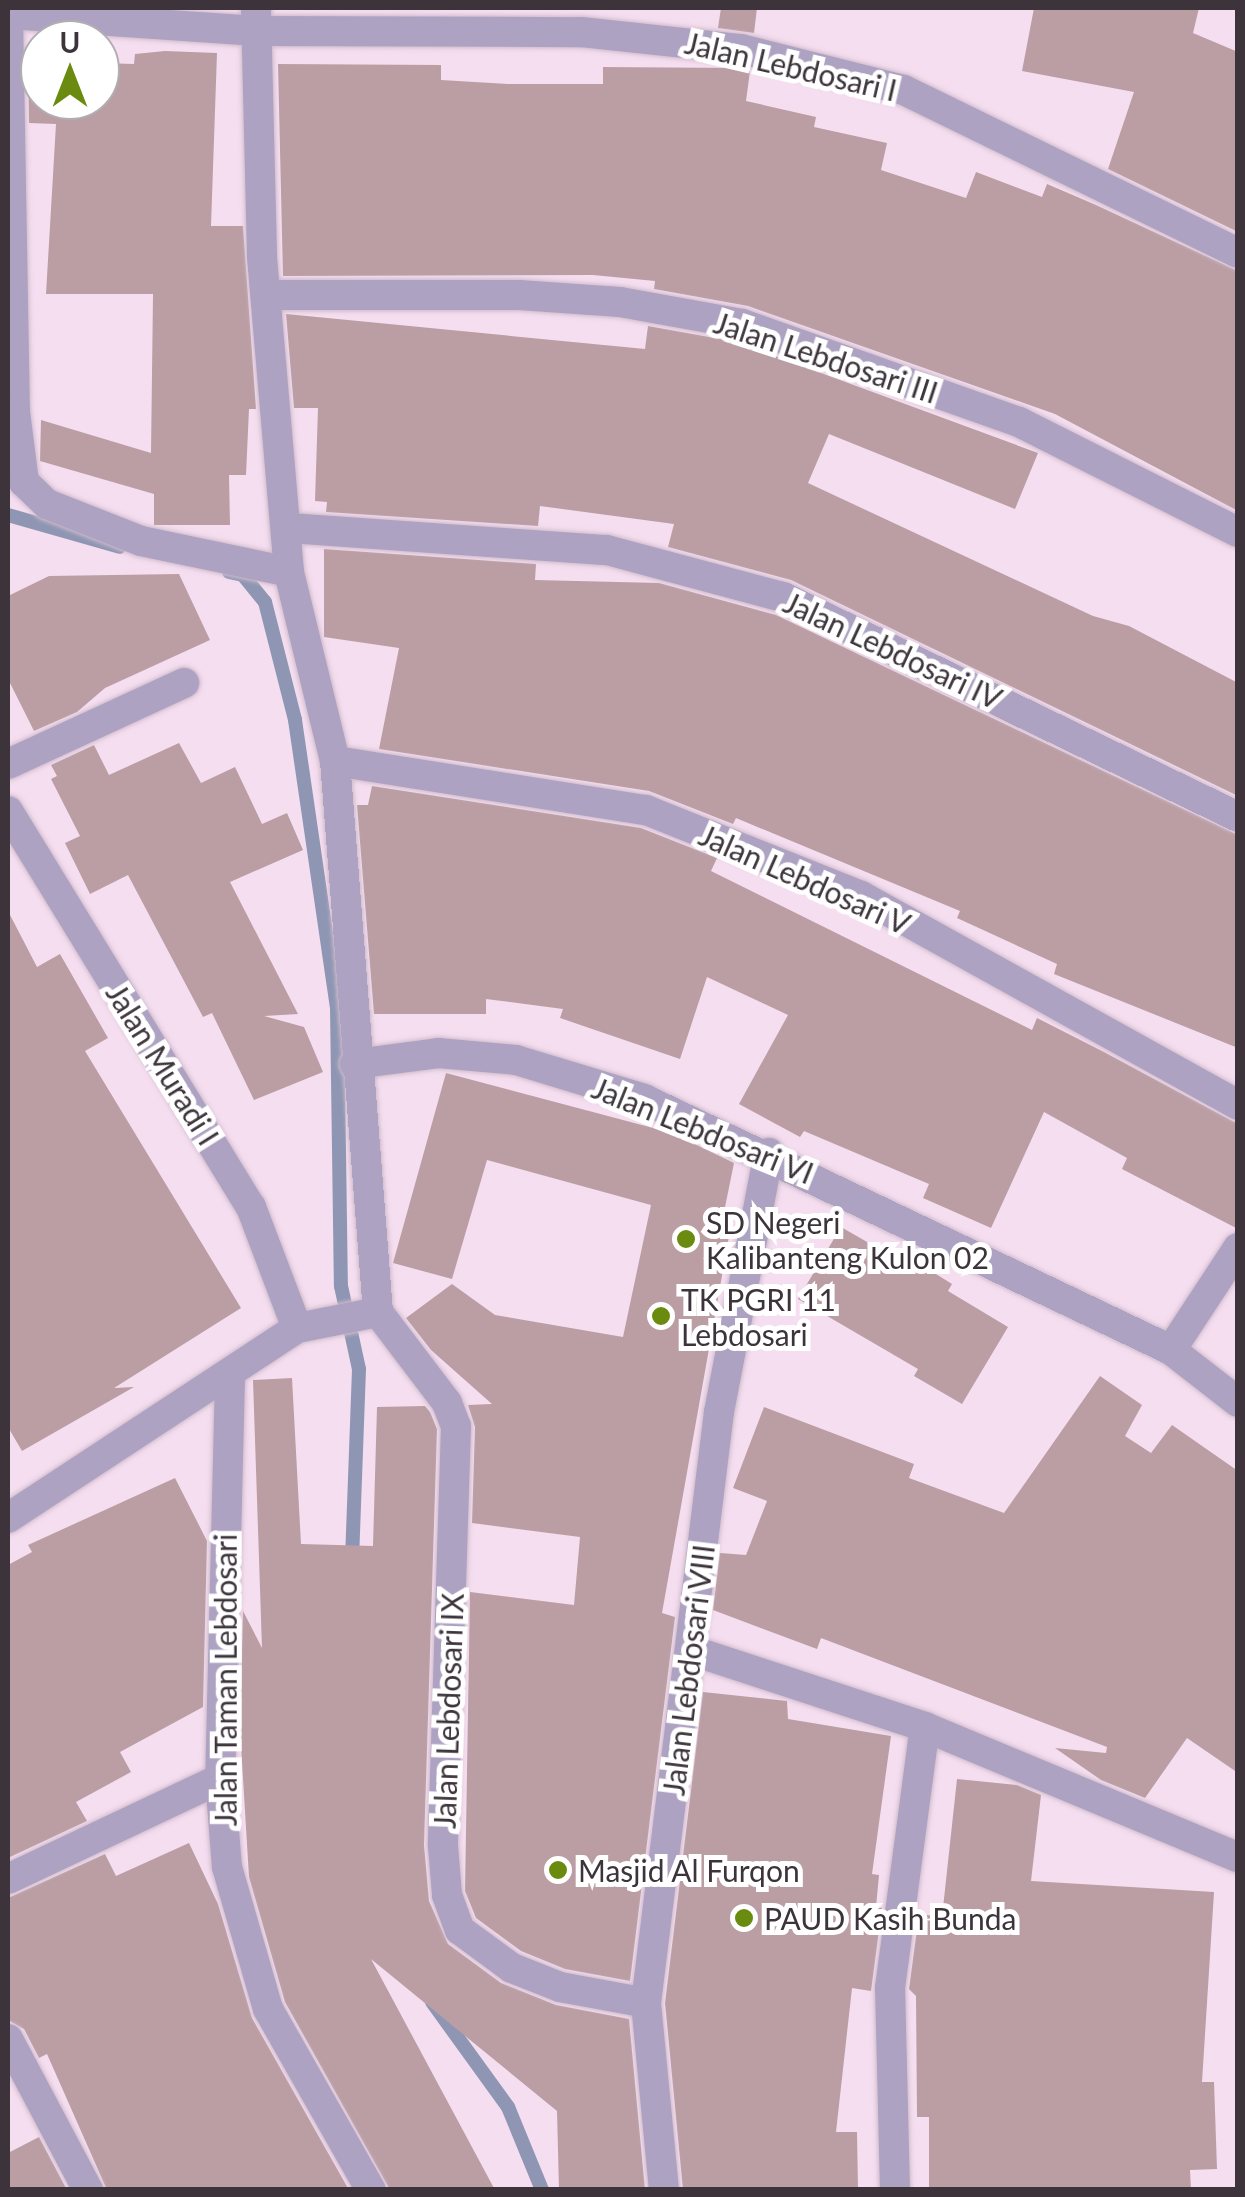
<!DOCTYPE html>
<style>
body{margin:0}
#map{position:relative;width:1245px;height:2197px;overflow:hidden;background:#f5def0;font-family:Lato,sans-serif}
div>[style]{position:absolute}
.stream>*{height:14px;margin:-7px;padding:0 7px;transform-origin:7px;border-radius:7px;background:#8e96b4}
.building>*{inset:0;background:#ba9ea3}
.roads{filter:drop-shadow(0 0 2px #d0bccc) drop-shadow(0 0 2px #d0bccc)}
.street>*{height:30px;margin:-15px;padding:0 15px;transform-origin:15px;border-radius:15px;background:#aea2c2}
.dots>*{width:28px;height:28px;translate:-50% -50%;box-sizing:border-box;border:5px solid #fff;border-radius:50%}
span{translate:-50% -50%;white-space:nowrap;text-align:center;line-height:1.15;-webkit-text-stroke:10px #fff;paint-order:stroke}
.street-label{font-size:30px;color:#3d343b}
.poi-label{font-size:30px;color:#3d343b}
.left{translate:0 -50%;text-align:left}
.frame{position:absolute;inset:0;border:10px solid #3d343b;pointer-events:none}
.north{position:absolute;left:20px;top:20px;width:100px;height:100px;box-sizing:border-box;background:#fff;border:2px solid #b1aeb1;border-radius:50%;rotate:0deg;font-size:28px;font-weight:700;line-height:40px;text-align:center;color:#3d343b}
.north::after{content:'';display:block;margin:auto;width:35px;height:45px;background:#6a8b0f;clip-path:polygon(50% 0,100% 100%,50% 72%,0 100%)}
</style>
<div id="map">
<div class="stream">
<div style="left:8px;top:515px;width:116px;rotate:15.9deg"></div>
<div style="left:229px;top:572px;width:14px;rotate:12deg"></div>
<div style="left:243px;top:575px;width:35px;rotate:51deg"></div>
<div style="left:265px;top:602px;width:122px;rotate:75.7deg"></div>
<div style="left:295px;top:720px;width:290px;rotate:81.7deg"></div>
<div style="left:337px;top:1007px;width:279px;rotate:89.2deg"></div>
<div style="left:341px;top:1286px;width:85px;rotate:77.8deg"></div>
<div style="left:359px;top:1369px;width:193px;rotate:92.1deg"></div>
<div style="left:432px;top:2002px;width:130px;rotate:54.1deg"></div>
<div style="left:508px;top:2107px;width:90px;rotate:67.7deg"></div>
</div>
<div class="building">
<div style="clip-path:polygon(721px 8px,757px 8px,754px 33px,718px 28px)"></div>
<div style="clip-path:polygon(1034px 8px,1199px 8px,1193px 33px,1238px 52px,1238px 232px,1108px 169px,1134px 92px,1022px 71px)"></div>
<div style="clip-path:polygon(165px 51px,217px 53px,211px 226px,243px 226px,256px 409px,249px 409px,246px 475px,229px 475px,230px 525px,154px 525px,154px 494px,40px 461px,41px 420px,151px 453px,153px 294px,46px 294px,56px 124px,29px 123px,28px 62px,40px 62px,40px 100px,100px 100px,100px 63px,134px 64px,135px 54px)"></div>
<div style="clip-path:polygon(278px 64px,441px 65px,441px 80px,508px 84px,603px 84px,603px 67px,738px 68px,750px 71px,746px 101px,816px 117px,814px 127px,887px 143px,881px 170px,966px 198px,976px 172px,1042px 197px,1047px 184px,1096px 205px,1238px 271px,1238px 511px,1055px 414px,748px 306px,654px 289px,655px 281px,593px 275px,283px 276px)"></div>
<div style="clip-path:polygon(286px 314px,645px 349px,648px 326px,737px 342px,1038px 453px,1015px 509px,829px 434px,808px 483px,1093px 616px,1129px 626px,1238px 683px,1238px 796px,791px 580px,668px 547px,674px 524px,540px 506px,538px 526px,326px 512px,327px 502px,315px 501px,318px 408px,294px 408px)"></div>
<div style="clip-path:polygon(324px 549px,536px 564px,535px 580px,659px 583px,776px 615px,1238px 835px,1238px 1048px,1054px 974px,1057px 964px,957px 918px,960px 911px,736px 818px,733px 824px,649px 791px,379px 749px,399px 648px,324px 637px)"></div>
<div style="clip-path:polygon(179px 574px,210px 640px,105px 688px,77px 712px,34px 731px,8px 679px,8px 596px,49px 576px)"></div>
<div style="clip-path:polygon(179px 743px,201px 783px,235px 767px,262px 824px,287px 813px,303px 850px,230px 882px,298px 1014px,264px 1016px,304px 1027px,323px 1072px,254px 1100px,212px 1013px,203px 1017px,128px 875px,90px 894px,65px 843px,80px 836px,51px 779px,57px 776px,51px 765px,94px 745px,109px 775px)"></div>
<div style="clip-path:polygon(372px 786px,641px 828px,717px 858px,711px 871px,1032px 1030px,1037px 1018px,1104px 1052px,1238px 1124px,1238px 1229px,1122px 1169px,1127px 1158px,1044px 1112px,991px 1228px,923px 1198px,929px 1184px,804px 1131px,800px 1137px,739px 1104px,788px 1015px,707px 977px,680px 1059px,560px 1018px,563px 1009px,486px 999px,486px 1014px,374px 1014px,357px 805px,368px 805px)"></div>
<div style="clip-path:polygon(8px 911px,37px 967px,60px 954px,108px 1038px,85px 1051px,241px 1308px,114px 1388px,134px 1387px,22px 1451px,8px 1427px)"></div>
<div style="clip-path:polygon(446px 1073px,672px 1133px,734px 1163px,724px 1212px,733px 1214px,662px 1613px,675px 1617px,630px 1981px,565px 1969px,521px 1951px,476px 1918px,465px 1891px,470px 1592px,574px 1605px,580px 1537px,472px 1523px,475px 1427px,468px 1405px,492px 1404px,431px 1350px,406px 1318px,452px 1284px,495px 1315px,623px 1337px,651px 1205px,487px 1160px,452px 1279px,393px 1263px)"></div>
<div style="clip-path:polygon(841px 1227px,895px 1258px,899px 1251px,952px 1284px,948px 1291px,1008px 1327px,962px 1404px,914px 1376px,918px 1369px,798px 1299px)"></div>
<div style="clip-path:polygon(1100px 1376px,1142px 1405px,1125px 1436px,1151px 1453px,1172px 1425px,1238px 1471px,1238px 1773px,1187px 1738px,1145px 1798px,1101px 1780px,1055px 1748px,1106px 1753px,1107px 1747px,821px 1638px,817px 1649px,713px 1610px,720px 1553px,746px 1555px,767px 1501px,733px 1488px,764px 1407px,914px 1464px,909px 1478px,1004px 1513px)"></div>
<div style="clip-path:polygon(292px 1378px,301px 1544px,373px 1546px,377px 1407px,425px 1406px,430px 1412px,437px 1429px,424px 1845px,429px 1901px,448px 1944px,501px 1983px,556px 2005px,629px 2019px,645px 2190px,559px 2190px,557px 2111px,371px 1959px,495px 2190px,390px 2190px,285px 2002px,249px 1877px,240px 1729px,243px 1611px,262px 1648px,253px 1380px)"></div>
<div style="clip-path:polygon(175px 1478px,207px 1541px,203px 1707px,120px 1752px,131px 1772px,76px 1802px,87px 1821px,8px 1858px,8px 1565px,32px 1552px,28px 1545px)"></div>
<div style="clip-path:polygon(703px 1692px,787px 1701px,788px 1719px,891px 1736px,872px 1874px,879px 1875px,876px 1907px,882px 1908px,871px 1991px,852px 1988px,836px 2132px,857px 2132px,858px 2190px,683px 2190px,665px 2003px)"></div>
<div style="clip-path:polygon(957px 1779px,1017px 1785px,1041px 1795px,1031px 1881px,1214px 1892px,1202px 2082px,1214px 2082px,1217px 2169px,1190px 2170px,1191px 2190px,929px 2190px,929px 2117px,917px 2117px,916px 1996px,909px 1989px,919px 1914px,942px 1917px)"></div>
<div style="clip-path:polygon(189px 1843px,218px 1904px,252px 2018px,349px 2190px,107px 2190px,47px 2054px,39px 2058px,24px 2029px,8px 2020px,8px 1898px,105px 1854px,116px 1876px)"></div>
<div style="clip-path:polygon(39px 2137px,67px 2190px,8px 2190px,8px 2153px)"></div>
</div>
<div class="roads">
<div class="street">
<div style="left:8px;top:14px;width:250px;rotate:3.9deg"></div>
<div style="left:257px;top:31px;width:324px;rotate:0.2deg"></div>
<div style="left:581px;top:32px;width:161px;rotate:6.1deg"></div>
<div style="left:741px;top:49px;width:168px;rotate:14.1deg"></div>
<div style="left:904px;top:90px;width:372px;rotate:26deg"></div>
<div style="left:8px;top:14px;width:398px;rotate:89deg"></div>
<div style="left:266px;top:295px;width:253px"></div>
<div style="left:519px;top:295px;width:101px;rotate:4deg"></div>
<div style="left:620px;top:302px;width:124px;rotate:10.2deg"></div>
<div style="left:742px;top:324px;width:294px;rotate:19.5deg"></div>
<div style="left:1019px;top:422px;width:245px;rotate:26.7deg"></div>
<div style="left:8px;top:408px;width:8px;rotate:30deg"></div>
<div style="left:15px;top:412px;width:71px;rotate:82.7deg"></div>
<div style="left:24px;top:482px;width:32px;rotate:44deg"></div>
<div style="left:47px;top:504px;width:101px;rotate:21.5deg"></div>
<div style="left:141px;top:541px;width:151px;rotate:11.8deg"></div>
<div style="left:289px;top:528px;width:319px;rotate:4deg"></div>
<div style="left:607px;top:550px;width:182px;rotate:15deg"></div>
<div style="left:783px;top:597px;width:505px;rotate:25.8deg"></div>
<div style="left:335px;top:761px;width:315px;rotate:9deg"></div>
<div style="left:646px;top:810px;width:232px;rotate:21.8deg"></div>
<div style="left:861px;top:896px;width:431px;rotate:29deg"></div>
<div style="left:8px;top:764px;width:194px;rotate:-24.7deg"></div>
<div style="left:8px;top:811px;width:465px;rotate:58.5deg"></div>
<div style="left:251px;top:1207px;width:129px;rotate:69.2deg"></div>
<div style="left:355px;top:1064px;width:84px;rotate:-7.5deg"></div>
<div style="left:438px;top:1053px;width:78px;rotate:5.1deg"></div>
<div style="left:516px;top:1060px;width:134px;rotate:16.9deg"></div>
<div style="left:644px;top:1099px;width:584px;rotate:25.47deg"></div>
<div style="left:1171px;top:1350px;width:85px;rotate:37.8deg"></div>
<div style="left:378px;top:1312px;width:114px;rotate:52.8deg"></div>
<div style="left:447px;top:1403px;width:25px;rotate:69deg"></div>
<div style="left:456px;top:1426px;width:420px;rotate:91.8deg"></div>
<div style="left:443px;top:1846px;width:49px;rotate:85.3deg"></div>
<div style="left:447px;top:1895px;width:37px;rotate:70deg"></div>
<div style="left:460px;top:1930px;width:64px;rotate:36.2deg"></div>
<div style="left:512px;top:1968px;width:52px;rotate:21.6deg"></div>
<div style="left:560px;top:1987px;width:87px;rotate:10.5deg"></div>
<div style="left:1171px;top:1350px;width:122px;rotate:-56.7deg"></div>
<div style="left:230px;top:1377px;width:402px;rotate:91.4deg"></div>
<div style="left:220px;top:1779px;width:88px;rotate:85.5deg"></div>
<div style="left:227px;top:1867px;width:148px;rotate:73.9deg"></div>
<div style="left:268px;top:2009px;width:208px;rotate:60.4deg"></div>
<div style="left:8px;top:1518px;width:346px;rotate:-33.3deg"></div>
<div style="left:297px;top:1328px;width:83px;rotate:-11.2deg"></div>
<div style="left:378px;top:1312px;width:553px;rotate:-94.46deg"></div>
<div style="left:335px;top:761px;width:195px;rotate:-103.7deg"></div>
<div style="left:289px;top:572px;width:318px;rotate:-94.9deg"></div>
<div style="left:262px;top:255px;width:247px;rotate:-91.4deg"></div>
<div style="left:690px;top:1650px;width:247px;rotate:18.1deg"></div>
<div style="left:925px;top:1727px;width:339px;rotate:22.6deg"></div>
<div style="left:8px;top:1879px;width:234px;rotate:-25.3deg"></div>
<div style="left:8px;top:2039px;width:171px;rotate:62.1deg"></div>
<div style="left:664px;top:2190px;width:188px;rotate:-95.5deg"></div>
<div style="left:646px;top:2003px;width:595px;rotate:-82.96deg"></div>
<div style="left:719px;top:1412px;width:264px;rotate:-79.1deg"></div>
<div style="left:895px;top:2190px;width:202px;rotate:-91.4deg"></div>
<div style="left:890px;top:1988px;width:263px;rotate:-82.4deg"></div>
</div>
</div>
<div class="dots">
<div style="left:686px;top:1239px;background:#6a8b0f"></div>
<div style="left:661px;top:1316px;background:#6a8b0f"></div>
<div style="left:558px;top:1870px;background:#6a8b0f"></div>
<div style="left:744px;top:1918px;background:#6a8b0f"></div>
</div>
<div class="street-label">
<span style="left:791px;top:66px;rotate:13deg">Jalan Lebdosari I</span>
<span style="left:826px;top:357px;rotate:18deg">Jalan Lebdosari III</span>
<span style="left:893px;top:650px;rotate:25deg">Jalan Lebdosari IV</span>
<span style="left:805px;top:879px;rotate:24deg">Jalan Lebdosari V</span>
<span style="left:163px;top:1064px;rotate:58deg">Jalan Muradi I</span>
<span style="left:703px;top:1130px;rotate:22deg">Jalan Lebdosari VI</span>
<span style="left:688px;top:1670px;rotate:-83deg">Jalan Lebdosari VIII</span>
<span style="left:225px;top:1680px;rotate:-90deg">Jalan Taman Lebdosari</span>
<span style="left:448px;top:1711px;rotate:-88deg">Jalan Lebdosari IX</span>
</div>
<div class="poi-label">
<span class="left" style="left:706px;top:1239px">SD Negeri<br>Kalibanteng Kulon 02</span>
<span class="left" style="left:681px;top:1316px">TK PGRI 11<br>Lebdosari</span>
<span class="left" style="left:578px;top:1870px">Masjid Al Furqon</span>
<span class="left" style="left:764px;top:1918px">PAUD Kasih Bunda</span>
</div>
<div class="frame"></div>
<div class="north">U</div>
</div>
